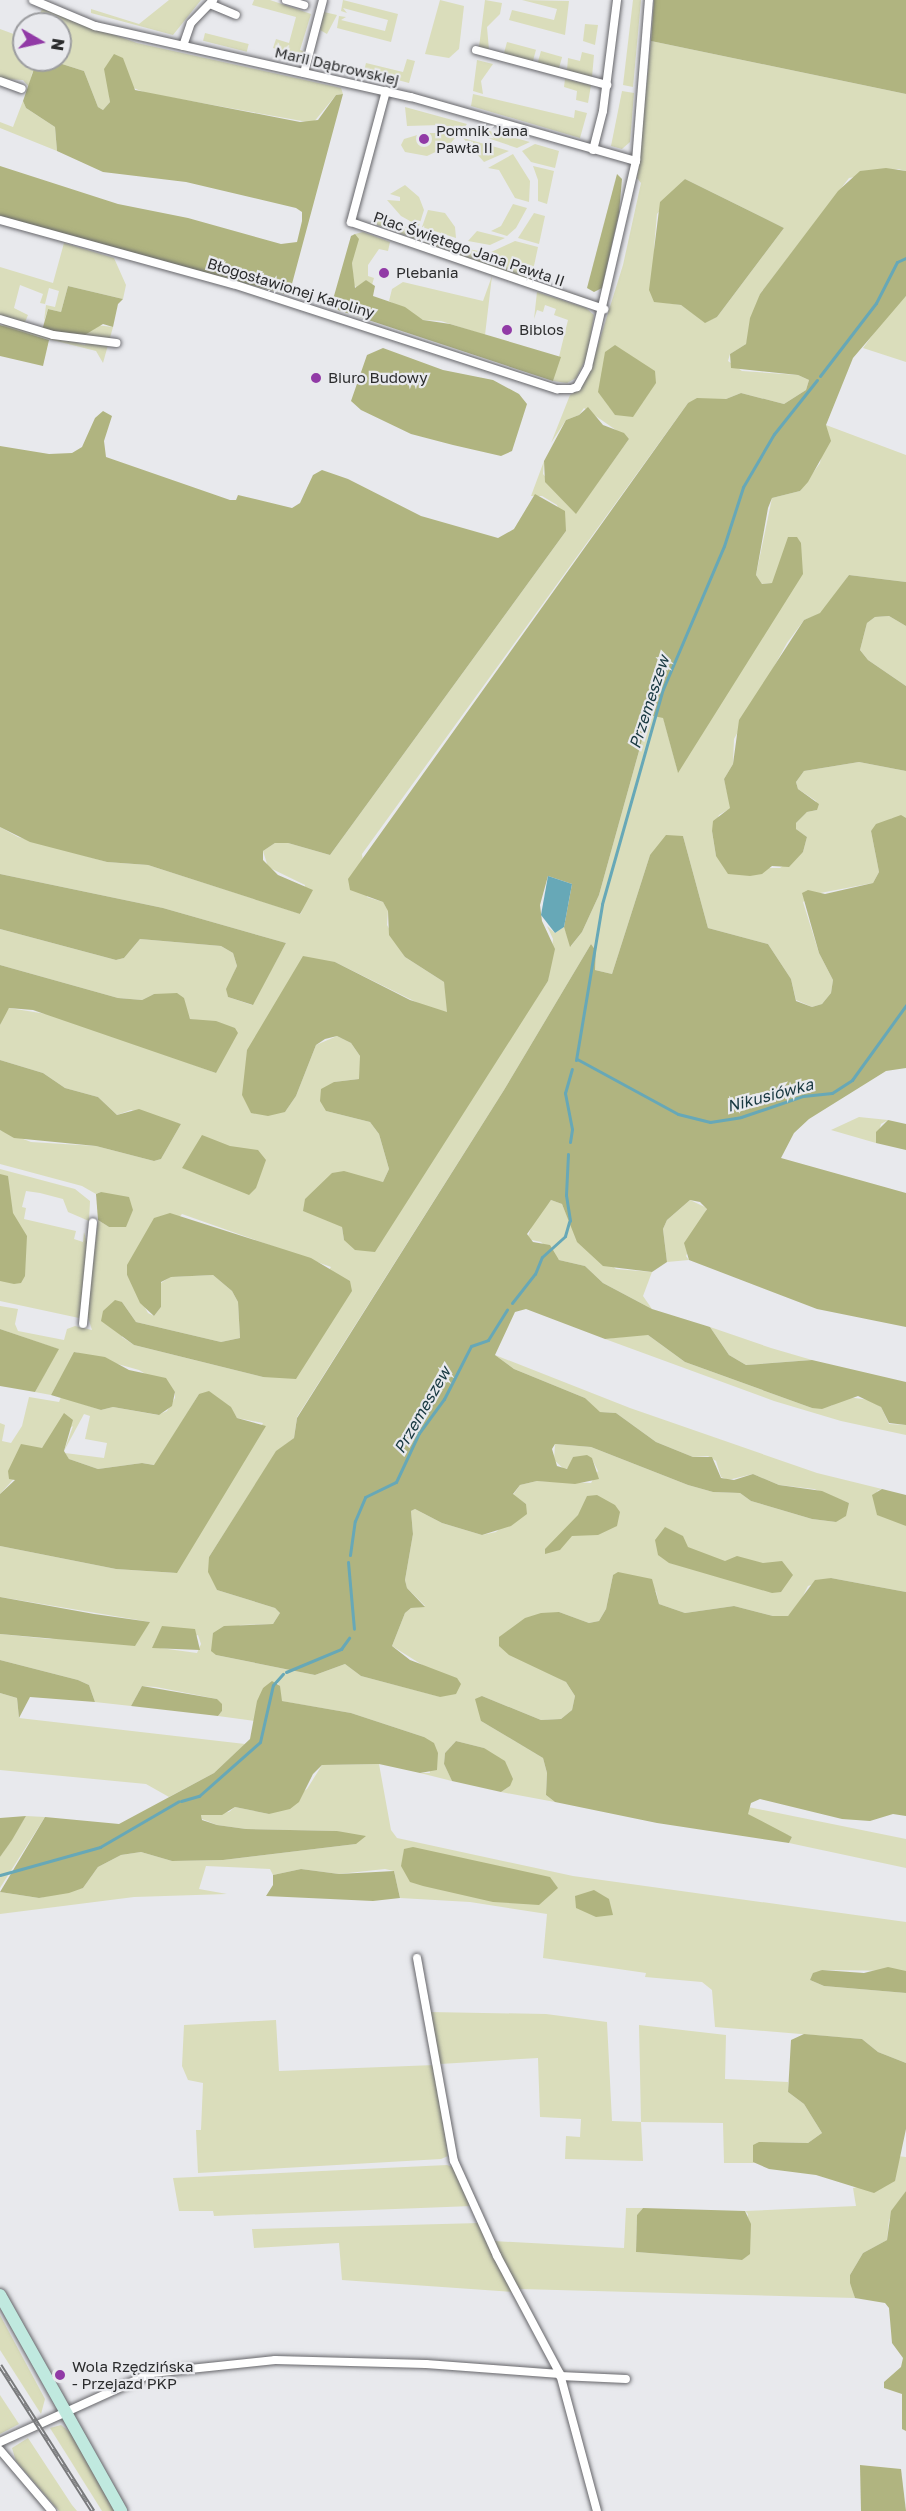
<!DOCTYPE html>
<meta charset="utf-8">
<style>
body{margin:0}
#map{position:relative;width:906px;height:2511px;overflow:hidden;background:#e8e9ed;font-family:"Golos Text",sans-serif}
div>[style]{position:absolute}
.green>*{inset:0;background:#daddbb;transform-origin:0 0}
.forest>*{inset:0;background:#b0b480}
.water>*{inset:0;background:#67a8b7}
.stream>*{height:3px;margin:-1.5px;padding:0 1.5px;transform-origin:1.5px;border-radius:1.5px;background:#67a8b7}
.roads{filter:drop-shadow(0 0 2px #66666a) drop-shadow(0 0 2px #66666a)}
.street>*{height:8px;margin:-4px;padding:0 4px;transform-origin:4px;border-radius:4px;background:#fff}
.secondary>*{height:12px;margin:-6px;padding:0 6px;transform-origin:6px;border-radius:6px;background:#c0e9df}
.rail>*{height:5px;margin-top:-2.5px;transform-origin:0;background:repeating-linear-gradient(90deg,#e8e9ed 0 9px,#797a7c 0 18px);box-sizing:border-box;border-block:2px solid #797a7c}
.dots>*{width:16px;height:16px;translate:-50% -50%;box-sizing:border-box;border:3px solid #e8e9ed;border-radius:50%}
span{translate:-50% -50%;white-space:nowrap;text-align:center;line-height:1.15;-webkit-text-stroke:4.5px #e8e9ed;paint-order:stroke}
.street-label{font-size:15px;color:#2b2c2d}
.poi-label{font-size:15px;color:#2b2c2d}
.left{translate:0 -50%;text-align:left}
.water-label{font-size:16px;color:#183840;font-style:italic}
.north{position:absolute;left:12px;top:12px;width:60px;height:60px;box-sizing:border-box;background:#e8e9ed;border:2px solid #9c9da0;border-radius:50%;rotate:99deg;font-size:16px;font-weight:700;line-height:24px;text-align:center;color:#2b2c2d}
.north::after{content:'';display:block;margin:auto;width:21px;height:27px;background:#913aa6;clip-path:polygon(50% 0,100% 100%,50% 72%,0 100%)}
</style>
<div id="map">
<div class="green">
<div style="clip-path:polygon(169px 0,201px 0,173px 35px,91px 13px,91px 9px,139px 24px)"></div>
<div style="clip-path:polygon(254px 0,270px 0,311px 14px,300px 50px,306px 52px,305px 56px,273px 48px,276px 39px,289px 43px,296px 17px,252px 5px)"></div>
<div style="clip-path:polygon(343px 0,398px 14px,391px 42px,337px 28px,339px 16px,346px 17px,341px 20px,385px 31px,388px 20px,343px 8px,347px 13px,341px 11px)"></div>
<div style="clip-path:polygon(440px 0,464px 6px,459px 49px,449px 58px,425px 54px)"></div>
<div style="clip-path:polygon(485px 0,502px 3px,500px 14px,487px 27px,489px 50px,479px 47px)"></div>
<div style="clip-path:polygon(522px 0,569px 1px,565px 35px,509px 20px,512px 10px,554px 20px,557px 9px)"></div>
<div style="clip-path:polygon(633px 0,641px 0,633px 87px,623px 85px)"></div>
<div style="clip-path:polygon(42px 9px,137px 43px,341px 88px,343px 94px,336px 95px,313px 123px,146px 93px,131px 87px,108px 86px,110px 102px,103px 110px,98px 107px,84px 71px,62px 64px,40px 65px,32px 73px,29px 87px,23px 80px,0 79px,0 29px,19px 36px,24px 28px,24px 60px,60px 60px,60px 24px,51px 20px,36px 24px)"></div>
<div style="clip-path:polygon(324px 12px,337px 15px,327px 34px,320px 30px)"></div>
<div style="clip-path:polygon(585px 24px,598px 25px,595px 45px,583px 41px)"></div>
<div style="left:205px;top:33px;width:45px;height:8px;rotate:14deg"></div>
<div style="clip-path:polygon(evenodd,651px 41px,906px 94px,906px 171px,898px 169px,849px 178px,760px 294px,746px 344px,730px 354px,728px 361px,742px 371px,798px 375px,809px 380px,806px 390px,784px 404px,741px 393px,726px 399px,688px 403px,362px 854px,367px 897px,383px 902px,388px 910px,387px 925px,405px 957px,444px 982px,448px 1003px,447px 1012px,434px 1011px,335px 962px,285px 1112px,296px 1096px,316px 1045px,337px 1036px,351px 1043px,360px 1056px,362px 1073px,359px 1079px,334px 1082px,326px 1111px,370px 1122px,379px 1134px,389px 1169px,383px 1182px,363px 1178px,342px 1227px,344px 1240px,499px 1054px,548px 981px,553px 939px,547px 926px,555px 933px,564px 927px,571px 946px,582px 932px,599px 895px,649px 715px,663px 717px,678px 772px,772px 583px,762px 584px,756px 575px,772px 498px,800px 491px,820px 463px,826px 425px,906px 455px,906px 582px,849px 575px,829px 604px,820px 614px,804px 620px,787px 643px,734px 739px,733px 764px,724px 779px,731px 808px,719px 815px,712px 831px,716px 856px,766px 868px,780px 868px,803px 852px,807px 837px,796px 829px,796px 823px,807px 812px,817px 810px,816px 801px,798px 789px,796px 782px,804px 771px,859px 762px,906px 771px,906px 818px,892px 818px,871px 831px,879px 872px,873px 883px,815px 894px,803px 902px,819px 953px,833px 980px,831px 993px,822px 1004px,812px 1007px,796px 1000px,791px 979px,768px 944px,708px 928px,683px 836px,650px 855px,612px 974px,595px 970px,596px 951px,591px 944px,504px 1090px,297px 1417px,294px 1438px,276px 1452px,209px 1557px,217px 1590px,275px 1608px,280px 1613px,273px 1624px,240px 1625px,216px 1655px,315px 1675px,345px 1664px,361px 1676px,441px 1697px,424px 1666px,392px 1646px,405px 1613px,411px 1608px,425px 1606px,407px 1588px,405px 1580px,413px 1534px,411px 1511px,415px 1509px,442px 1523px,482px 1535px,496px 1532px,526px 1504px,513px 1495px,520px 1485px,537px 1481px,591px 1483px,598px 1471px,592px 1459px,573px 1457px,570px 1468px,564px 1469px,554px 1460px,555px 1444px,591px 1447px,688px 1485px,713px 1492px,740px 1493px,751px 1501px,812px 1519px,836px 1522px,849px 1503px,814px 1489px,779px 1485px,753px 1474px,728px 1480px,721px 1477px,716px 1461px,708px 1456px,693px 1457px,656px 1442px,616px 1413px,599px 1412px,585px 1398px,514px 1369px,495px 1355px,630px 1408px,817px 1473px,882px 1489px,877px 1491px,906px 1526px,906px 1592px,831px 1578px,808px 1586px,798px 1606px,788px 1616px,773px 1616px,734px 1606px,685px 1613px,659px 1604px,656px 1591px,613px 1575px,606px 1609px,599px 1621px,589px 1623px,559px 1612px,546px 1671px,566px 1682px,575px 1696px,572px 1710px,561px 1719px,541px 1720px,482px 1696px,481px 1721px,543px 1758px,547px 1773px,546px 1795px,555px 1802px,501px 1792px,510px 1786px,484px 1748px,456px 1741px,445px 1753px,444px 1764px,452px 1781px,420px 1773px,430px 1773px,424px 1737px,351px 1713px,281px 1701px,278px 1682px,263px 1688px,255px 1721px,218px 1716px,222px 1711px,217px 1699px,156px 1687px,142px 1686px,131px 1706px,95px 1702px,89px 1685px,78px 1680px,0 1660px,0 1634px,50px 1639px,150px 1622px,0 1597px,0 1546px,116px 1569px,176px 1573px,263px 1423px,237px 1418px,230px 1407px,199px 1394px,155px 1465px,142px 1463px,98px 1469px,69px 1459px,65px 1453px,104px 1458px,107px 1443px,85px 1439px,90px 1416px,84px 1414px,64px 1451px,73px 1426px,42px 1448px,0 1494px,0 1423px,5px 1425px,2px 1441px,11px 1443px,22px 1426px,29px 1397px,59px 1402px,61px 1397px,101px 1410px,113px 1407px,158px 1415px,167px 1411px,175px 1398px,175px 1392px,139px 1370px,75px 1352px,51px 1395px,35px 1392px,58px 1349px,0 1329px,0 1306px,18px 1309px,15px 1324px,18px 1331px,64px 1340px,67px 1329px,75px 1326px,92px 1330px,87px 1314px,98px 1220px,109px 1227px,101px 1192px,96px 1194px,82px 1186px,0 1164px,0 1130px,31px 1142px,96px 1146px,154px 1161px,161px 1159px,181px 1124px,131px 1110px,117px 1115px,98px 1097px,65px 1088px,43px 1073px,0 1060px,0 1025px,4px 1015px,9px 1008px,59px 1016px,216px 1073px,205px 1022px,190px 1019px,186px 1010px,154px 994px,142px 1000px,118px 998px,0 965px,0 929px,116px 960px,124px 958px,140px 939px,221px 946px,233px 953px,237px 966px,227px 989px,228px 997px,252px 1005px,286px 943px,163px 908px,0 874px,0 827px,18px 837px,107px 862px,148px 865px,301px 914px,305px 885px,268px 867px,263px 851px,275px 843px,288px 843px,330px 855px,566px 531px,557px 505px,542px 496px,531px 496px,544px 461px,543px 474px,576px 513px,629px 439px,584px 408px,579px 415px,566px 420px,551px 443px,570px 395px,581px 388px,589px 374px,623px 265px,641px 183px,637px 178px,651px 41px,685px 179px,784px 228px,717px 317px,705px 322px,681px 305px,667px 303px,654px 248px,657px 214px,685px 179px,651px 41px,182px 1214px,331px 1267px,263px 1377px,134px 1345px,122px 1337px,122px 1302px,136px 1322px,221px 1342px,240px 1338px,238px 1302px,232px 1291px,213px 1275px,170px 1277px,161px 1283px,161px 1307px,154px 1316px,148px 1313px,127px 1275px,182px 1214px,651px 41px,198px 1635px,201px 1644px,197px 1653px,153px 1647px,198px 1635px)"></div>
<div style="left:507px;top:42px;width:30px;height:12px;rotate:15deg"></div>
<div style="left:541px;top:51px;width:22px;height:12px;rotate:16deg"></div>
<div style="clip-path:polygon(582px 52px,594px 55px,592px 77px,567px 71px,568px 58px,580px 61px)"></div>
<div style="clip-path:polygon(407px 59px,415px 61px,409px 83px,364px 71px,366px 63px,403px 72px)"></div>
<div style="clip-path:polygon(477px 60px,493px 64px,481px 81px,483px 94px,473px 91px)"></div>
<div style="clip-path:polygon(565px 79px,591px 85px,588px 103px,576px 100px,577px 91px,564px 87px)"></div>
<div style="clip-path:polygon(622px 91px,634px 93px,630px 142px,622px 149px,611px 146px)"></div>
<div style="clip-path:polygon(473px 94px,574px 118px,575px 110px,587px 113px,580px 138px,471px 106px)"></div>
<div style="clip-path:polygon(23px 101px,26px 108px,55px 127px,57px 151px,0 128px,0 122px,13px 127px)"></div>
<div style="clip-path:polygon(405px 107px,467px 124px,463px 129px,440px 125px,407px 126px)"></div>
<div style="clip-path:polygon(471px 126px,530px 142px,517px 148px,467px 131px)"></div>
<div style="clip-path:polygon(424px 133px,439px 133px,457px 136px,448px 146px,427px 156px,405px 152px,401px 145px,404px 139px)"></div>
<div style="clip-path:polygon(463px 138px,499px 148px,509px 151px,484px 162px)"></div>
<div style="clip-path:polygon(535px 144px,559px 151px,555px 168px,531px 162px,522px 151px)"></div>
<div style="clip-path:polygon(513px 154px,530px 181px,529px 202px,515px 198px,499px 170px,488px 168px)"></div>
<div style="clip-path:polygon(533px 166px,554px 171px,547px 204px,538px 201px,538px 180px)"></div>
<div style="clip-path:polygon(405px 185px,419px 197px,424px 210px,419px 226px,401px 216px,387px 200px,400px 201px,400px 197px,390px 194px)"></div>
<div style="clip-path:polygon(513px 204px,527px 208px,516px 228px,507px 236px,491px 231px,501px 226px)"></div>
<div style="clip-path:polygon(428px 210px,445px 213px,455px 227px,456px 238px,422px 227px)"></div>
<div style="clip-path:polygon(383px 213px,416px 233px,415px 239px,372px 223px)"></div>
<div style="clip-path:polygon(534px 213px,545px 216px,539px 244px,518px 238px)"></div>
<div style="clip-path:polygon(477px 231px,505px 238px,490px 245px,468px 241px)"></div>
<div style="clip-path:polygon(363px 232px,390px 242px,388px 251px,379px 249px,368px 265px,368px 276px,374px 278px,372px 285px,366px 280px,358px 289px,354px 285px,352px 263px,355px 234px)"></div>
<div style="clip-path:polygon(419px 235px,458px 247px,456px 253px,418px 240px)"></div>
<div style="clip-path:polygon(515px 241px,538px 247px,531px 280px,585px 298px,583px 299px,460px 255px,463px 248px,489px 253px)"></div>
<div style="clip-path:polygon(64px 243px,114px 258px,126px 285px,123px 299px,68px 286px,61px 312px,48px 309px,44px 321px,46px 305px,55px 307px,59px 291px,49px 288px,45px 304px,40px 303px,43px 294px,20px 285px,14px 308px,28px 315px,25px 322px,0 317px,0 267px,53px 283px)"></div>
<div style="clip-path:polygon(492px 276px,485px 335px,441px 321px,423px 320px,389px 301px,392px 289px,403px 282px,483px 301px)"></div>
<div style="clip-path:polygon(537px 292px,586px 308px,594px 315px,587px 357px,576px 378px,567px 383px,553px 381px,568px 320px,554px 315px,556px 309px,545px 305px,543px 312px,537px 310px,534px 319px)"></div>
<div style="clip-path:polygon(906px 296px,906px 362px,863px 348px,893px 307px)"></div>
<div style="clip-path:polygon(0 321px,85px 345px,88px 341px,83px 336px,96px 325px,113px 327px,103px 363px,96px 351px,5px 328px)"></div>
<div style="clip-path:polygon(889px 616px,906px 626px,906px 686px,868px 660px,860px 650px,867px 623px,875px 617px)"></div>
<div style="clip-path:polygon(859px 1117px,888px 1120px,881px 1124px,876px 1143px,831px 1130px)"></div>
<div style="clip-path:polygon(0 1169px,75px 1189px,90px 1201px,89px 1221px,68px 1212px,63px 1199px,40px 1193px,26px 1191px,22px 1207px,26px 1208px,24px 1219px,76px 1231px,74px 1239px,83px 1242px,84px 1232px,88px 1246px,79px 1318px,0 1301px)"></div>
<div style="clip-path:polygon(551px 1200px,562px 1204px,574px 1232px,616px 1269px,652px 1272px,643px 1296px,652px 1309px,603px 1283px,585px 1266px,559px 1260px,541px 1242px,527px 1239px,533px 1222px)"></div>
<div style="clip-path:polygon(690px 1200px,707px 1208px,686px 1256px,689px 1260px,667px 1262px,663px 1229px,667px 1220px)"></div>
<div style="clip-path:polygon(710px 1327px,771px 1348px,812px 1360px,746px 1365px,729px 1355px)"></div>
<div style="clip-path:polygon(639px 1335px,648px 1335px,685px 1362px,812px 1408px,831px 1406px,847px 1397px,870px 1400px,881px 1407px,889px 1424px,906px 1425px,906px 1435px,841px 1421px,774px 1401px,605px 1339px)"></div>
<div style="clip-path:polygon(0 1693px,17px 1698px,19px 1718px,245px 1744px,214px 1773px,169px 1797px,146px 1784px,0 1770px)"></div>
<div style="clip-path:polygon(379px 1764px,391px 1830px,397px 1838px,573px 1876px,906px 1922px,906px 1971px,822px 1970px,810px 1980px,824px 1986px,906px 1993px,906px 2063px,878px 2052px,862px 2039px,715px 2027px,712px 1990px,702px 1982px,645px 1977px,646px 1973px,543px 1958px,547px 1914px,470px 1902px,400px 1898px,394px 1871px,385px 1869px,339px 1874px,301px 1869px,273px 1875px,270px 1869px,206px 1866px,199px 1889px,227px 1894px,134px 1897px,0 1914px,0 1892px,39px 1898px,83px 1888px,98px 1867px,121px 1855px,141px 1852px,172px 1861px,223px 1860px,356px 1844px,337px 1831px,246px 1829px,217px 1825px,202px 1819px,201px 1815px,229px 1812px,235px 1807px,269px 1814px,307px 1789px,322px 1765px)"></div>
<div style="clip-path:polygon(748px 1807px,906px 1839px,906px 1868px,789px 1843px,792px 1837px,758px 1822px,748px 1814px)"></div>
<div style="clip-path:polygon(26px 1816px,45px 1817px,0 1888px,0 1857px)"></div>
<div style="clip-path:polygon(429px 2012px,546px 2014px,607px 2022px,612px 2121px,641px 2122px,639px 2025px,726px 2035px,725px 2079px,788px 2082px,788px 2092px,804px 2104px,822px 2133px,808px 2143px,759px 2142px,753px 2162px,757px 2163px,724px 2163px,723px 2123px,641px 2122px,643px 2161px,565px 2159px,566px 2136px,580px 2137px,581px 2119px,540px 2117px,538px 2058px,440px 2064px)"></div>
<div style="clip-path:polygon(276px 2020px,279px 2071px,435px 2065px,448px 2156px,441px 2159px,198px 2173px,196px 2130px,201px 2130px,203px 2083px,188px 2080px,182px 2066px,184px 2025px)"></div>
<div style="clip-path:polygon(897px 2156px,906px 2157px,906px 2191px,889px 2220px,887px 2240px,863px 2253px,850px 2275px,855px 2298px,519px 2289px,493px 2241px,624px 2248px,626px 2208px,643px 2208px,637px 2215px,636px 2252px,742px 2260px,748px 2214px,745px 2211px,856px 2206px,853px 2188px,895px 2180px)"></div>
<div style="clip-path:polygon(447px 2165px,455px 2168px,472px 2206px,214px 2216px,213px 2211px,179px 2211px,173px 2178px)"></div>
<div style="clip-path:polygon(480px 2223px,514px 2292px,342px 2280px,339px 2243px,254px 2248px,252px 2229px)"></div>
<div style="clip-path:polygon(0 2315px,45px 2399px,41px 2414px,0 2350px)"></div>
<div style="clip-path:polygon(0 2395px,19px 2424px,0 2434px)"></div>
<div style="clip-path:polygon(61px 2425px,75px 2436px,114px 2511px,102px 2511px,50px 2428px)"></div>
<div style="clip-path:polygon(28px 2438px,72px 2505px,77px 2511px,59px 2511px,16px 2461px,12px 2448px)"></div>
</div>
<div class="forest">
<div style="clip-path:polygon(654px 0,906px 0,906px 94px,651px 41px)"></div>
<div style="clip-path:polygon(114px 54px,123px 58px,135px 90px,300px 122px,318px 120px,336px 95px,343px 94px,289px 295px,0 218px,0 166px,118px 204px,188px 218px,281px 244px,297px 242px,302px 221px,302px 212px,296px 208px,186px 182px,103px 172px,57px 151px,55px 127px,26px 108px,23px 101px,35px 66px,62px 64px,84px 71px,98px 107px,103px 110px,110px 102px,104px 69px)"></div>
<div style="clip-path:polygon(886px 168px,906px 171px,906px 296px,853px 358px,826px 425px,831px 441px,808px 482px,800px 491px,772px 498px,768px 508px,756px 575px,762px 584px,772px 583px,788px 537px,797px 537px,801px 543px,803px 574px,678px 773px,663px 718px,649px 715px,599px 895px,582px 932px,570px 947px,564px 927px,572px 884px,548px 876px,540px 905px,542px 921px,555px 949px,548px 981px,375px 1252px,355px 1250px,344px 1240px,342px 1227px,303px 1211px,305px 1199px,332px 1173px,344px 1171px,383px 1182px,389px 1169px,379px 1134px,370px 1122px,326px 1111px,320px 1101px,321px 1089px,334px 1082px,359px 1079px,360px 1056px,351px 1043px,337px 1036px,325px 1039px,316px 1045px,296px 1096px,285px 1112px,268px 1116px,251px 1113px,242px 1095px,247px 1050px,303px 956px,335px 962px,410px 1000px,447px 1012px,444px 982px,405px 957px,389px 935px,388px 911px,383px 902px,350px 890px,348px 879px,688px 403px,697px 398px,726px 399px,741px 393px,784px 404px,806px 390px,809px 380px,798px 375px,731px 368px,730px 354px,746px 344px,750px 318px,760px 294px,838px 191px,860px 171px)"></div>
<div style="clip-path:polygon(617px 174px,622px 179px,619px 213px,602px 288px,594px 292px,587px 288px)"></div>
<div style="clip-path:polygon(685px 179px,784px 228px,717px 317px,705px 323px,681px 305px,654px 302px,649px 290px,660px 202px)"></div>
<div style="clip-path:polygon(355px 234px,359px 239px,352px 263px,355px 288px,366px 280px,375px 286px,373px 296px,405px 307px,423px 320px,450px 324px,561px 357px,553px 381px,335px 309px,332px 303px,351px 236px)"></div>
<div style="clip-path:polygon(68px 286px,123px 299px,118px 304px,113px 327px,103px 324px,83px 336px,37px 329px,43px 327px,48px 309px,61px 312px)"></div>
<div style="clip-path:polygon(0 325px,49px 340px,43px 366px,0 356px)"></div>
<div style="clip-path:polygon(615px 345px,655px 371px,656px 383px,633px 417px,615px 415px,598px 392px,605px 352px)"></div>
<div style="clip-path:polygon(383px 348px,443px 370px,493px 380px,519px 394px,527px 404px,512px 451px,501px 456px,453px 445px,411px 434px,361px 410px,351px 401px,367px 355px)"></div>
<div style="clip-path:polygon(588px 407px,603px 425px,624px 433px,629px 439px,576px 514px,545px 482px,544px 461px,566px 420px,579px 415px)"></div>
<div style="clip-path:polygon(103px 411px,112px 416px,104px 441px,106px 457px,230px 500px,236px 500px,238px 495px,292px 508px,300px 503px,313px 475px,322px 470px,348px 479px,421px 516px,498px 538px,514px 529px,535px 494px,565px 511px,566px 531px,330px 855px,288px 843px,275px 843px,263px 851px,263px 860px,278px 875px,313px 890px,300px 914px,148px 865px,107px 862px,30px 842px,0 827px,0 446px,49px 454px,72px 453px,82px 447px,95px 418px)"></div>
<div style="clip-path:polygon(849px 575px,906px 582px,906px 626px,889px 616px,875px 617px,867px 623px,860px 650px,868px 660px,906px 686px,906px 771px,859px 762px,804px 771px,796px 782px,798px 789px,819px 804px,817px 810px,807px 812px,796px 823px,796px 829px,807px 837px,803px 852px,789px 867px,772px 866px,762px 874px,750px 876px,728px 874px,716px 856px,712px 831px,713px 821px,730px 808px,724px 779px,733px 764px,739px 720px,804px 620px,820px 613px)"></div>
<div style="clip-path:polygon(901px 815px,906px 818px,906px 1068px,886px 1071px,809px 1119px,794px 1133px,781px 1158px,906px 1193px,906px 1327px,817px 1309px,689px 1260px,684px 1243px,707px 1209px,700px 1202px,690px 1200px,667px 1220px,663px 1229px,667px 1262px,652px 1272px,603px 1266px,577px 1242px,562px 1204px,551px 1200px,527px 1234px,533px 1242px,550px 1245px,559px 1260px,585px 1266px,603px 1283px,652px 1309px,710px 1327px,729px 1355px,746px 1365px,812px 1360px,906px 1382px,906px 1425px,889px 1423px,881px 1407px,858px 1396px,822px 1409px,812px 1408px,685px 1362px,648px 1335px,605px 1339px,526px 1309px,515px 1312px,495px 1355px,514px 1369px,585px 1398px,600px 1412px,616px 1413px,656px 1442px,693px 1457px,712px 1457px,721px 1478px,734px 1480px,753px 1474px,779px 1485px,822px 1491px,849px 1503px,846px 1516px,836px 1522px,812px 1519px,751px 1501px,740px 1493px,713px 1492px,688px 1485px,591px 1447px,555px 1444px,552px 1449px,557px 1466px,567px 1469px,573px 1457px,587px 1455px,592px 1458px,599px 1479px,575px 1484px,537px 1481px,520px 1485px,513px 1494px,526px 1504px,527px 1514px,511px 1526px,482px 1535px,442px 1523px,415px 1509px,411px 1511px,413px 1534px,405px 1580px,407px 1588px,425px 1607px,411px 1608px,405px 1613px,392px 1646px,410px 1660px,457px 1678px,461px 1684px,456px 1694px,440px 1697px,361px 1676px,345px 1664px,315px 1675px,216px 1655px,211px 1651px,213px 1633px,224px 1626px,273px 1624px,280px 1613px,275px 1608px,217px 1590px,208px 1572px,209px 1557px,276px 1451px,294px 1438px,297px 1418px,504px 1090px,591px 944px,596px 951px,595px 970px,612px 974px,650px 855px,666px 835px,683px 836px,708px 928px,768px 944px,791px 979px,796px 1001px,812px 1007px,822px 1004px,831px 993px,833px 980px,819px 953px,802px 893px,808px 890px,825px 894px,873px 883px,879px 872px,871px 831px,876px 824px)"></div>
<div style="clip-path:polygon(0 874px,163px 908px,286px 943px,253px 1005px,228px 997px,226px 989px,237px 966px,233px 953px,221px 946px,140px 939px,124px 958px,116px 960px,0 929px)"></div>
<div style="clip-path:polygon(0 965px,118px 998px,142px 1000px,154px 994px,177px 993px,184px 998px,190px 1019px,216px 1021px,235px 1028px,238px 1033px,216px 1073px,33px 1010px,9px 1008px,0 1025px)"></div>
<div style="clip-path:polygon(0 1060px,43px 1073px,65px 1088px,98px 1097px,117px 1115px,139px 1109px,181px 1124px,161px 1159px,154px 1161px,96px 1146px,14px 1138px,0 1130px)"></div>
<div style="clip-path:polygon(888px 1120px,906px 1124px,906px 1150px,876px 1143px,876px 1132px)"></div>
<div style="clip-path:polygon(202px 1135px,230px 1146px,258px 1150px,266px 1160px,256px 1188px,249px 1195px,182px 1168px)"></div>
<div style="clip-path:polygon(0 1174px,8px 1176px,13px 1213px,27px 1236px,25px 1276px,21px 1283px,14px 1284px,0 1281px)"></div>
<div style="clip-path:polygon(101px 1192px,129px 1197px,133px 1210px,126px 1227px,109px 1227px,98px 1220px,96px 1194px)"></div>
<div style="clip-path:polygon(170px 1213px,311px 1258px,350px 1281px,352px 1291px,296px 1379px,263px 1377px,134px 1345px,101px 1321px,103px 1311px,115px 1300px,122px 1302px,136px 1322px,221px 1342px,240px 1338px,238px 1302px,232px 1291px,213px 1275px,171px 1277px,161px 1282px,161px 1307px,154px 1316px,140px 1303px,127px 1275px,127px 1265px,154px 1218px)"></div>
<div style="clip-path:polygon(0 1329px,59px 1349px,35px 1392px,0 1386px)"></div>
<div style="clip-path:polygon(74px 1352px,105px 1357px,129px 1370px,166px 1378px,175px 1392px,172px 1406px,159px 1415px,113px 1407px,101px 1410px,51px 1395px)"></div>
<div style="clip-path:polygon(209px 1391px,231px 1407px,237px 1418px,266px 1426px,177px 1573px,116px 1569px,0 1546px,0 1494px,15px 1480px,9px 1479px,8px 1471px,21px 1444px,42px 1448px,64px 1413px,73px 1420px,64px 1451px,69px 1459px,98px 1469px,142px 1463px,154px 1465px,199px 1394px)"></div>
<div style="clip-path:polygon(882px 1489px,906px 1495px,906px 1526px,877px 1515px,872px 1495px)"></div>
<div style="clip-path:polygon(597px 1495px,615px 1505px,620px 1512px,617px 1526px,598px 1535px,572px 1536px,560px 1550px,545px 1554px,545px 1549px,578px 1515px,587px 1496px)"></div>
<div style="clip-path:polygon(665px 1527px,683px 1536px,688px 1547px,725px 1561px,737px 1556px,763px 1563px,782px 1561px,793px 1575px,781px 1592px,772px 1593px,669px 1563px,658px 1555px,655px 1540px)"></div>
<div style="clip-path:polygon(618px 1572px,652px 1579px,659px 1604px,685px 1613px,734px 1606px,773px 1616px,788px 1616px,815px 1580px,831px 1578px,906px 1592px,906px 1816px,893px 1814px,870px 1821px,842px 1819px,760px 1799px,751px 1803px,748px 1814px,792px 1837px,789px 1843px,657px 1823px,555px 1802px,546px 1795px,547px 1773px,543px 1758px,481px 1721px,475px 1699px,482px 1696px,541px 1720px,561px 1719px,572px 1710px,575px 1696px,566px 1682px,509px 1655px,499px 1646px,499px 1637px,525px 1618px,541px 1613px,559px 1612px,589px 1623px,599px 1621px,606px 1609px,613px 1575px)"></div>
<div style="clip-path:polygon(0 1597px,94px 1614px,150px 1622px,135px 1646px,0 1634px)"></div>
<div style="clip-path:polygon(162px 1626px,195px 1629px,200px 1650px,152px 1648px)"></div>
<div style="clip-path:polygon(0 1660px,78px 1680px,89px 1685px,95px 1702px,30px 1697px,19px 1718px,17px 1698px,0 1693px)"></div>
<div style="clip-path:polygon(272px 1681px,280px 1686px,282px 1701px,351px 1713px,424px 1737px,434px 1743px,438px 1753px,437px 1770px,420px 1773px,379px 1764px,322px 1765px,313px 1774px,299px 1802px,290px 1809px,269px 1814px,235px 1807px,222px 1815px,201px 1815px,202px 1820px,217px 1825px,246px 1829px,337px 1831px,366px 1836px,356px 1844px,223px 1860px,172px 1861px,141px 1852px,121px 1855px,98px 1867px,83px 1888px,69px 1893px,39px 1898px,0 1892px,45px 1817px,119px 1824px,214px 1773px,250px 1739px,257px 1701px,263px 1688px)"></div>
<div style="clip-path:polygon(142px 1686px,217px 1699px,222px 1704px,222px 1711px,218px 1716px,131px 1706px)"></div>
<div style="clip-path:polygon(456px 1741px,484px 1748px,505px 1761px,513px 1779px,510px 1786px,501px 1792px,452px 1781px,444px 1764px,445px 1753px)"></div>
<div style="clip-path:polygon(26px 1816px,12px 1840px,0 1857px,0 1818px)"></div>
<div style="clip-path:polygon(413px 1847px,550px 1877px,558px 1888px,539px 1905px,493px 1902px,423px 1886px,410px 1882px,401px 1866px,404px 1849px)"></div>
<div style="clip-path:polygon(301px 1869px,339px 1874px,394px 1871px,400px 1898px,373px 1901px,266px 1896px,273px 1885px,273px 1875px)"></div>
<div style="clip-path:polygon(594px 1890px,609px 1899px,613px 1915px,596px 1917px,576px 1908px,575px 1896px)"></div>
<div style="clip-path:polygon(888px 1967px,906px 1971px,906px 1993px,824px 1986px,810px 1980px,813px 1973px,822px 1970px,864px 1973px)"></div>
<div style="clip-path:polygon(804px 2034px,862px 2039px,878px 2052px,906px 2063px,906px 2129px,895px 2181px,874px 2193px,816px 2175px,769px 2169px,753px 2162px,753px 2145px,759px 2142px,808px 2143px,822px 2133px,804px 2104px,788px 2092px,791px 2040px)"></div>
<div style="clip-path:polygon(906px 2191px,906px 2431px,902px 2429px,902px 2394px,884px 2388px,884px 2382px,901px 2367px,903px 2358px,892px 2343px,889px 2308px,885px 2303px,855px 2298px,850px 2283px,850px 2275px,863px 2253px,887px 2240px,891px 2211px)"></div>
<div style="clip-path:polygon(643px 2208px,745px 2211px,751px 2224px,750px 2254px,742px 2260px,636px 2252px,637px 2215px)"></div>
<div style="clip-path:polygon(860px 2465px,901px 2469px,906px 2511px,861px 2511px)"></div>
</div>
<div class="water">
<div style="clip-path:polygon(548px 876px,572px 884px,564px 927px,555px 933px,541px 915px)"></div>
</div>
<div class="stream">
<div style="left:820px;top:376px;width:92px;rotate:-52.5deg"></div>
<div style="left:876px;top:303px;width:46px;rotate:-62.9deg"></div>
<div style="left:897px;top:262px;width:10px;rotate:-24deg"></div>
<div style="left:577px;top:1059px;width:115px;rotate:28.6deg"></div>
<div style="left:678px;top:1114px;width:33px;rotate:14deg"></div>
<div style="left:710px;top:1122px;width:31px;rotate:-9deg"></div>
<div style="left:741px;top:1117px;width:65px;rotate:-18.7deg"></div>
<div style="left:803px;top:1096px;width:29px;rotate:-6deg"></div>
<div style="left:832px;top:1093px;width:24px;rotate:-33deg"></div>
<div style="left:852px;top:1080px;width:92px;rotate:-54.2deg"></div>
<div style="left:576px;top:1060px;width:158px;rotate:-80.5deg"></div>
<div style="left:602px;top:904px;width:223px;rotate:-74.2deg"></div>
<div style="left:663px;top:689px;width:155px;rotate:-66.9deg"></div>
<div style="left:724px;top:546px;width:62px;rotate:-72.1deg"></div>
<div style="left:743px;top:487px;width:61px;rotate:-59.7deg"></div>
<div style="left:774px;top:434px;width:69px;rotate:-51.5deg"></div>
<div style="left:570px;top:1142px;width:13px;rotate:-81deg"></div>
<div style="left:572px;top:1129px;width:37px;rotate:-101deg"></div>
<div style="left:565px;top:1093px;width:25px;rotate:-74deg"></div>
<div style="left:568px;top:1154px;width:41px;rotate:92.8deg"></div>
<div style="left:566px;top:1195px;width:26px;rotate:81deg"></div>
<div style="left:512px;top:1303px;width:37px;rotate:-52deg"></div>
<div style="left:535px;top:1274px;width:18px;rotate:-68deg"></div>
<div style="left:542px;top:1257px;width:31px;rotate:-42deg"></div>
<div style="left:565px;top:1236px;width:15px;rotate:-74deg"></div>
<div style="left:350px;top:1555px;width:34px;rotate:-82deg"></div>
<div style="left:355px;top:1521px;width:26px;rotate:-67deg"></div>
<div style="left:365px;top:1497px;width:34px;rotate:-26deg"></div>
<div style="left:396px;top:1482px;width:54px;rotate:-64.9deg"></div>
<div style="left:419px;top:1433px;width:42px;rotate:-53.7deg"></div>
<div style="left:444px;top:1399px;width:59px;rotate:-63deg"></div>
<div style="left:471px;top:1346px;width:18px;rotate:-19deg"></div>
<div style="left:488px;top:1340px;width:36px;rotate:-58deg"></div>
<div style="left:348px;top:1562px;width:67px;rotate:84.9deg"></div>
<div style="left:286px;top:1672px;width:60px;rotate:-22.7deg"></div>
<div style="left:341px;top:1649px;width:14px;rotate:-54deg"></div>
<div style="left:181px;top:1801px;width:19px;rotate:-16deg"></div>
<div style="left:199px;top:1796px;width:81px;rotate:-41.5deg"></div>
<div style="left:260px;top:1742px;width:58px;rotate:-77.2deg"></div>
<div style="left:273px;top:1685px;width:15px;rotate:-48deg"></div>
<div style="left:0;top:1875px;width:104px;rotate:-15.6deg"></div>
<div style="left:100px;top:1847px;width:91px;rotate:-30.2deg"></div>
</div>
<div class="roads">
<div class="street">
<div style="left:33px;top:0;width:67px;rotate:22.8deg"></div>
<div style="left:95px;top:26px;width:324px;rotate:12.7deg"></div>
<div style="left:411px;top:97px;width:234px;rotate:15.9deg"></div>
<div style="left:286px;top:0;width:19px;rotate:16deg"></div>
<div style="left:210px;top:4px;width:28px;rotate:23deg"></div>
<div style="left:183px;top:46px;width:24px;rotate:-71deg"></div>
<div style="left:191px;top:23px;width:32px;rotate:-46deg"></div>
<div style="left:476px;top:50px;width:136px;rotate:15deg"></div>
<div style="left:304px;top:73px;width:75px;rotate:-75.4deg"></div>
<div style="left:0;top:81px;width:23px;rotate:20deg"></div>
<div style="left:386px;top:91px;width:136px;rotate:105deg"></div>
<div style="left:351px;top:222px;width:268px;rotate:19deg"></div>
<div style="left:593px;top:150px;width:40px;rotate:-75.6deg"></div>
<div style="left:603px;top:111px;width:112px;rotate:-82.8deg"></div>
<div style="left:0;top:220px;width:242px;rotate:15.4deg"></div>
<div style="left:233px;top:284px;width:341px;rotate:18deg"></div>
<div style="left:557px;top:389px;width:14px"></div>
<div style="left:571px;top:389px;width:6px;rotate:-18deg"></div>
<div style="left:577px;top:387px;width:23px;rotate:-61deg"></div>
<div style="left:588px;top:367px;width:212px;rotate:-76.9deg"></div>
<div style="left:636px;top:161px;width:162px;rotate:-85.4deg"></div>
<div style="left:0;top:319px;width:55px;rotate:16.8deg"></div>
<div style="left:53px;top:335px;width:64px;rotate:7.2deg"></div>
<div style="left:83px;top:1324px;width:102px;rotate:-84.4deg"></div>
<div style="left:417px;top:1958px;width:206px;rotate:79.7deg"></div>
<div style="left:454px;top:2161px;width:104px;rotate:65.6deg"></div>
<div style="left:497px;top:2256px;width:134px;rotate:61.9deg"></div>
<div style="left:560px;top:2374px;width:142px;rotate:74.9deg"></div>
<div style="left:560px;top:2376px;width:66px;rotate:2.6deg"></div>
<div style="left:0;top:2442px;width:167px;rotate:-24.4deg"></div>
<div style="left:152px;top:2373px;width:124px;rotate:-6deg"></div>
<div style="left:275px;top:2360px;width:151px;rotate:1.5deg"></div>
<div style="left:426px;top:2364px;width:134px;rotate:4.3deg"></div>
<div style="left:0;top:2450px;width:80px;rotate:49.6deg"></div>
</div>
<div class="secondary">
<div style="left:0;top:2295px;width:248px;rotate:60.7deg"></div>
</div>
</div>
<div class="rail">
<div style="left:0;top:2365px;width:173px;rotate:57.5deg"></div>
</div>
<div class="dots">
<div style="left:424px;top:139px;background:#913aa6"></div>
<div style="left:384px;top:273px;background:#913aa6"></div>
<div style="left:507px;top:330px;background:#913aa6"></div>
<div style="left:316px;top:378px;background:#913aa6"></div>
<div style="left:60px;top:2375px;background:#913aa6"></div>
</div>
<div class="street-label">
<span style="left:337px;top:66px;rotate:13deg">Marii Dąbrowskiej</span>
<span style="left:469px;top:249px;rotate:19deg">Plac Świętego Jana Pawła II</span>
<span style="left:291px;top:288px;rotate:17deg">Błogosławionej Karoliny</span>
</div>
<div class="poi-label">
<span class="left" style="left:436px;top:139px">Pomnik Jana<br>Pawła II</span>
<span class="left" style="left:396px;top:273px">Plebania</span>
<span class="left" style="left:519px;top:330px">Biblos</span>
<span class="left" style="left:328px;top:378px">Biuro Budowy</span>
<span class="left" style="left:72px;top:2375px">Wola Rzędzińska<br>- Przejazd PKP</span>
</div>
<div class="water-label">
<span style="left:649px;top:702px;rotate:-72deg">Przemeszew</span>
<span style="left:770px;top:1095px;rotate:-15deg">Nikusiówka</span>
<span style="left:422px;top:1410px;rotate:-60deg">Przemeszew</span>
</div>
<div class="north">N</div>
</div>
